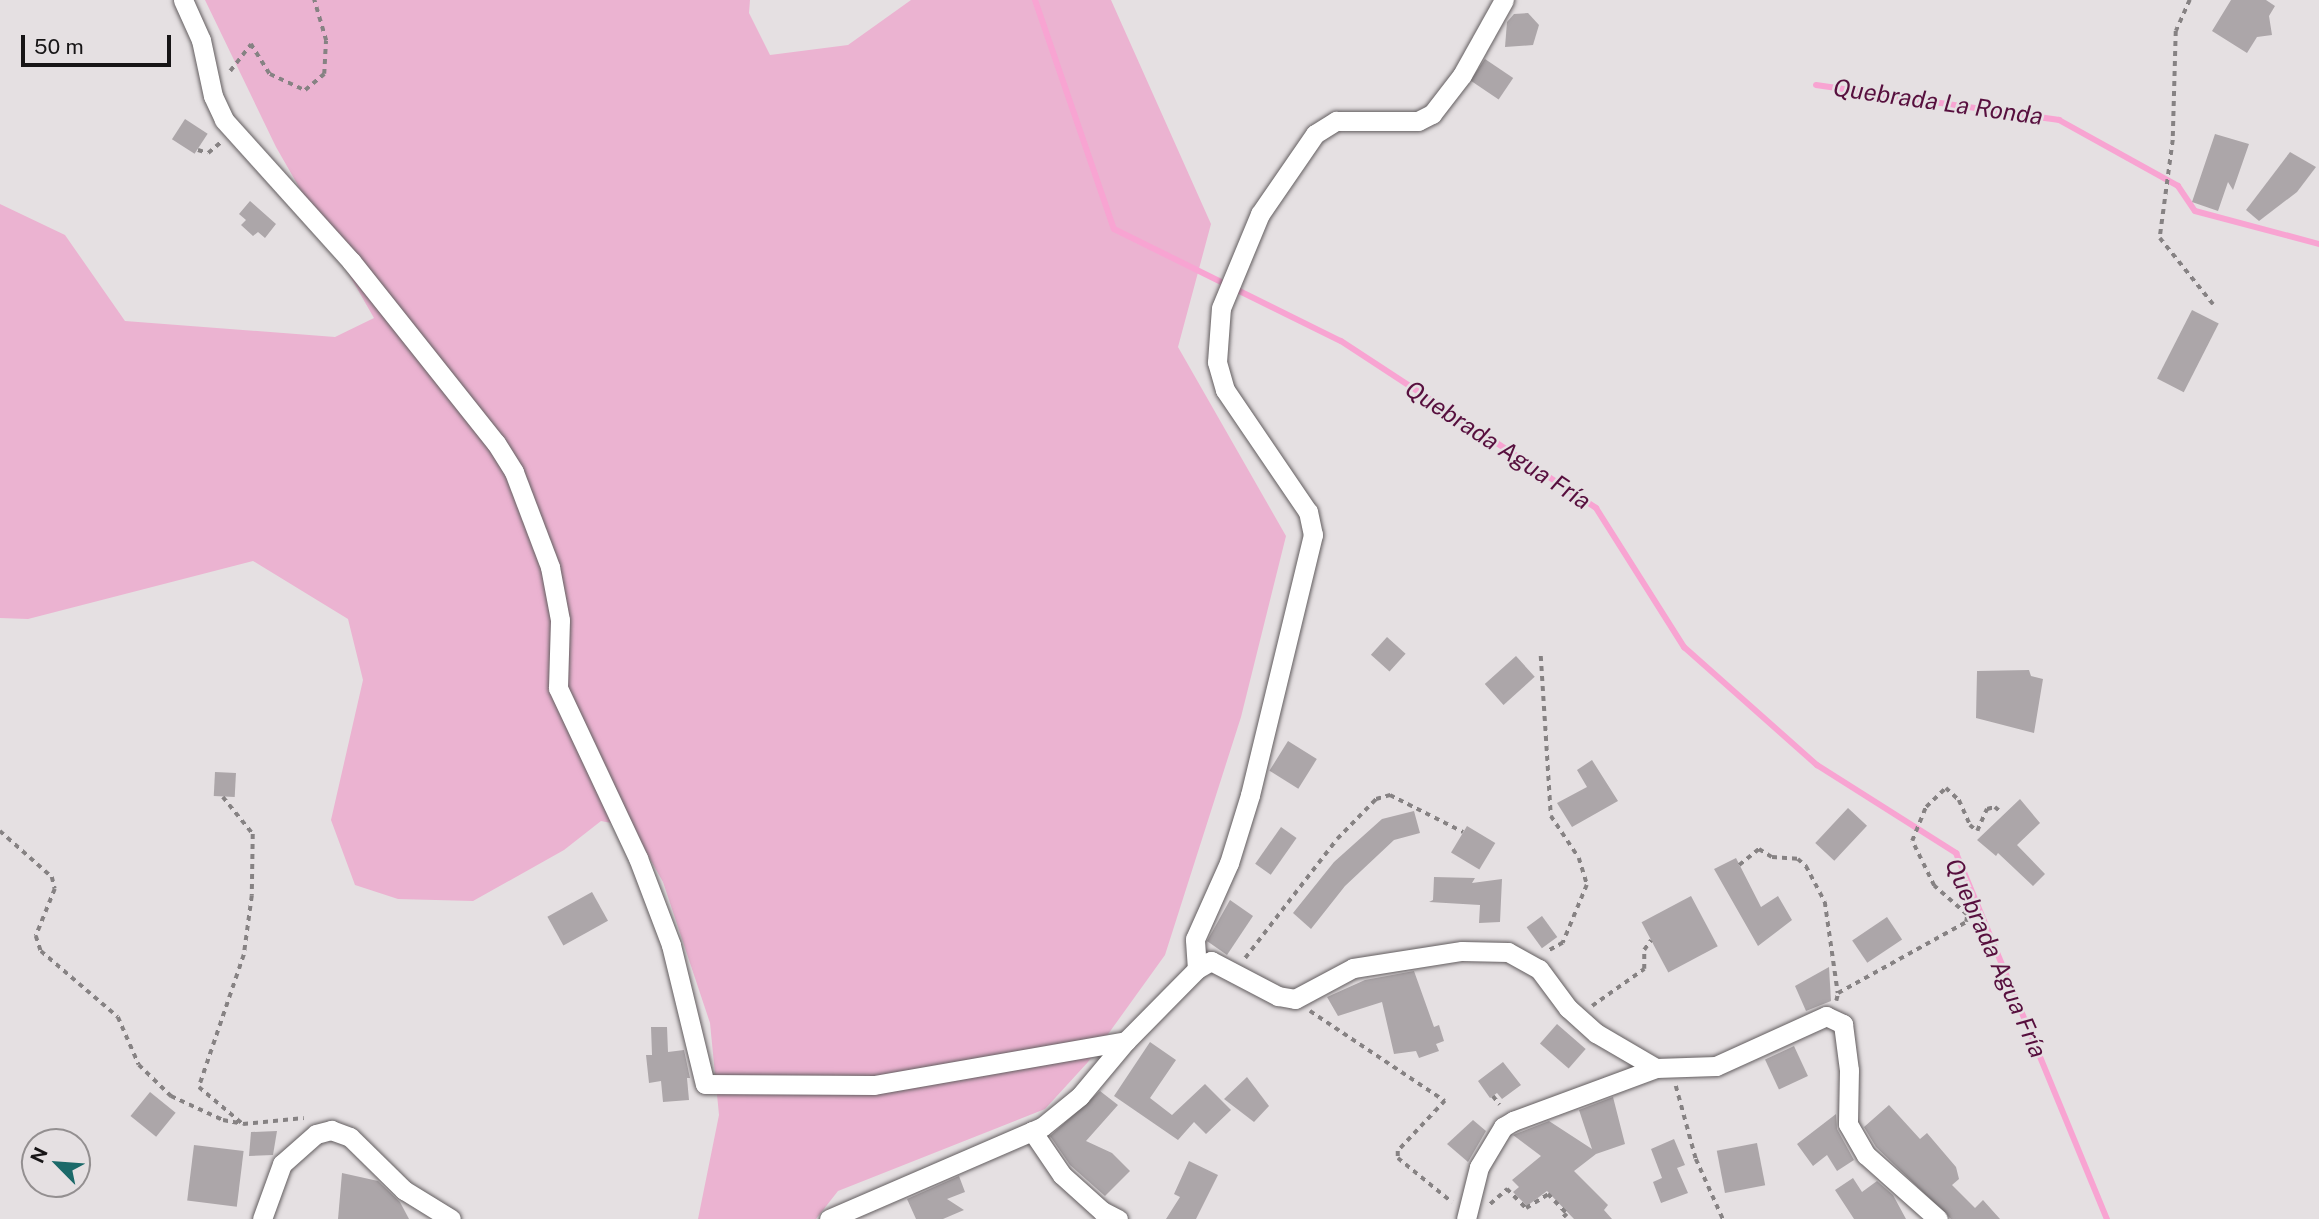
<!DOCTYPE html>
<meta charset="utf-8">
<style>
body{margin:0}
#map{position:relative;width:2319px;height:1219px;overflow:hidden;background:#e5e0e2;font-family:"Public Sans",sans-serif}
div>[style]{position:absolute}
.green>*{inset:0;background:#ebb3d1}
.stream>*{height:6px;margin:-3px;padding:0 3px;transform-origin:3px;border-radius:3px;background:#f8a4d2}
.building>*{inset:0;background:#aca6a9;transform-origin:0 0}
.path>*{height:3.5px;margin-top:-1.75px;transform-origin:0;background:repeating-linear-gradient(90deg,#868283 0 5px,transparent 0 10px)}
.roads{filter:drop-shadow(0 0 2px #625d5f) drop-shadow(0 0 2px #625d5f)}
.minor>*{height:19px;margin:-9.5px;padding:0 9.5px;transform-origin:9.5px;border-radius:9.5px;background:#fff}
span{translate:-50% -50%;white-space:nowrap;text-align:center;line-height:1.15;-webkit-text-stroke:5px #e5e0e2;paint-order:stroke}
.water-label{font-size:24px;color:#570f3e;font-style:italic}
.north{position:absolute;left:21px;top:1128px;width:70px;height:70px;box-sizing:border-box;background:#e5e0e2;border:2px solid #938f90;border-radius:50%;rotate:295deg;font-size:19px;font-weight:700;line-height:28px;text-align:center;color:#171516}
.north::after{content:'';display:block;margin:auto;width:24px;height:32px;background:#1b6969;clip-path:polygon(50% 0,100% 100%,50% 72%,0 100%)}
.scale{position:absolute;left:21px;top:35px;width:150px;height:32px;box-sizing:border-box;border:4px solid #171516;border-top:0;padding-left:9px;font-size:21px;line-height:24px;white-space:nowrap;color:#171516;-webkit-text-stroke:5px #e5e0e2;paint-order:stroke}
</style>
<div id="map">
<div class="green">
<div style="clip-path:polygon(205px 0,750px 0,749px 13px,770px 55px,848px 45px,911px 0,1111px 0,1211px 224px,1178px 347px,1286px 536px,1241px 717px,1165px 955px,1088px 1062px,1045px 1109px,838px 1191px,816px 1219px,698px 1219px,719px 1115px,710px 1023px,663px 882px,632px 827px,601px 821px,564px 850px,473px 901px,398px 899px,355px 885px,331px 820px,363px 680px,348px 619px,253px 561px,28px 619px,0 618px,0 204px,65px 235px,125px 321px,335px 337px,374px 318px,276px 147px)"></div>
</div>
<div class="stream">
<div style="left:1035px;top:0;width:242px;rotate:71deg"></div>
<div style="left:1114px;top:229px;width:253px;rotate:26.3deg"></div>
<div style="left:1341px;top:341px;width:305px;rotate:33.2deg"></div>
<div style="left:1596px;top:508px;width:165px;rotate:57.7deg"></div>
<div style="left:1684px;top:647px;width:178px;rotate:41.6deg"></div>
<div style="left:1817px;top:765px;width:165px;rotate:32.3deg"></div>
<div style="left:1956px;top:853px;width:396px;rotate:67.6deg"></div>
<div style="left:1816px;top:85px;width:246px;rotate:8.2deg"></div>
<div style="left:2059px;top:120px;width:136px;rotate:29deg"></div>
<div style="left:2178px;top:186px;width:30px;rotate:56deg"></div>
<div style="left:2195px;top:211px;width:128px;rotate:14.9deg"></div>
</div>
<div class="building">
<div style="clip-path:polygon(2231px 0,2266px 0,2275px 6px,2269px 16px,2272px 35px,2257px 37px,2247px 53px,2212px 31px)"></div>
<div style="clip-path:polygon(1528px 13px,1539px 25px,1533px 45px,1505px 47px,1507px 22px,1514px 14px)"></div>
<div style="left:1485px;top:59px;width:34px;height:26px;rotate:34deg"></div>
<div style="left:185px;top:119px;width:27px;height:24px;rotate:33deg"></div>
<div style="clip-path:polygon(2215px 134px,2249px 144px,2233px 190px,2228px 182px,2218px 211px,2192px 202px)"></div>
<div style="clip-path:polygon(2290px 152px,2316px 167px,2297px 192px,2259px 221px,2246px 210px)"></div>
<div style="clip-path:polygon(250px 201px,276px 224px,265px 238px,258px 232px,253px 236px,241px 225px,246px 220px,239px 214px)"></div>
<div style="left:2192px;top:310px;width:30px;height:77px;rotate:27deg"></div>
<div style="left:1387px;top:637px;width:25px;height:24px;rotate:42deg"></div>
<div style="left:1516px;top:656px;width:28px;height:42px;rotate:48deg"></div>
<div style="clip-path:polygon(2029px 670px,2031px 676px,2043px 679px,2034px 733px,1976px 718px,1977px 671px)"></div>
<div style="left:1288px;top:741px;width:34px;height:35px;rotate:32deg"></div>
<div style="clip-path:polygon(1592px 760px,1618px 801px,1572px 827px,1557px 803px,1587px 787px,1577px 770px)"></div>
<div style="left:215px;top:772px;width:21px;height:24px;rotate:3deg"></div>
<div style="clip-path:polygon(2020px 799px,2040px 823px,2017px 845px,2045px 874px,2033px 886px,1998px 853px,1996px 856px,1977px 840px)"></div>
<div style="left:1848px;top:808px;width:26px;height:48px;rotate:43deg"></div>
<div style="clip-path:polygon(1414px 811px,1420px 833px,1394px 840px,1345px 886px,1311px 929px,1293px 913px,1334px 862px,1382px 819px)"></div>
<div style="left:1467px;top:826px;width:33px;height:31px;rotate:31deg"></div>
<div style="left:1281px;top:827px;width:19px;height:45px;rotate:35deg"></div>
<div style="clip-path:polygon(1736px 858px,1761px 907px,1778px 896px,1792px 920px,1758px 946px,1714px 869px)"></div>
<div style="clip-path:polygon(1434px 877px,1475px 878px,1472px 883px,1502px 879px,1500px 922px,1479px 923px,1480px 905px,1429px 902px,1433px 900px)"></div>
<div style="left:592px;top:892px;width:33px;height:51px;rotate:61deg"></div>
<div style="left:1691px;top:896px;width:57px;height:56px;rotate:62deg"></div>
<div style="clip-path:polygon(1230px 900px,1253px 916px,1227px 955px,1207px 941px)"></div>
<div style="left:1542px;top:916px;width:26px;height:19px;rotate:54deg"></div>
<div style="left:1887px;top:917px;width:27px;height:42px;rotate:56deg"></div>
<div style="clip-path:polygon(1829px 967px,1831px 1001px,1806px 1011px,1795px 986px)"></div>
<div style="clip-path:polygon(1414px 971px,1434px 1027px,1439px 1025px,1444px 1041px,1436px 1044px,1439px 1051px,1419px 1058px,1416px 1051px,1394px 1054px,1382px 1002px,1338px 1016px,1327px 997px,1365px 980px)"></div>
<div style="left:1557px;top:1024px;width:38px;height:26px;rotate:41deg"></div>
<div style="clip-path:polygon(651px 1027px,667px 1027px,668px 1052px,684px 1050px,690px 1078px,687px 1078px,689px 1100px,663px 1102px,661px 1081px,649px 1083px,646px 1055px,652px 1055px)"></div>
<div style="clip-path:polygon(1150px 1042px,1176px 1060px,1150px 1098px,1172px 1115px,1205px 1084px,1231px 1110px,1206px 1134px,1194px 1122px,1178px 1140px,1114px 1096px)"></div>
<div style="left:1794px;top:1046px;width:33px;height:32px;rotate:65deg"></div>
<div style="clip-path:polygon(1503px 1062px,1521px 1085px,1502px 1099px,1497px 1093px,1490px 1098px,1478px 1081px)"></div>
<div style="clip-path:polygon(1247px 1077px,1269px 1106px,1254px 1122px,1224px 1099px)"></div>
<div style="clip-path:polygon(1100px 1091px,1118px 1105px,1086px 1141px,1112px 1153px,1130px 1171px,1105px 1196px,1070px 1165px,1050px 1136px)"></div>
<div style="left:150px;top:1092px;width:33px;height:31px;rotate:39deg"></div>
<div style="clip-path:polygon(1613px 1097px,1625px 1144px,1596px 1154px,1574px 1171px,1608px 1205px,1604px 1210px,1612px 1219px,1574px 1219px,1547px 1191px,1527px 1206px,1513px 1192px,1519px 1187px,1512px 1180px,1541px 1156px,1513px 1135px,1549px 1121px,1592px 1149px,1579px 1110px)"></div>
<div style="clip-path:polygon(1889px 1105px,1920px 1139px,1927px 1133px,1956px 1167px,1959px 1179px,1952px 1185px,1975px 1208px,1983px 1200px,2000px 1219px,1951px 1219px,1876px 1147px,1864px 1127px)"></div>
<div style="clip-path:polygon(1836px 1114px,1837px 1129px,1854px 1160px,1837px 1171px,1827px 1155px,1813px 1166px,1797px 1144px)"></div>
<div style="clip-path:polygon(1473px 1120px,1486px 1131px,1468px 1162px,1447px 1144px)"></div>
<div style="clip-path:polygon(277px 1131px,273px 1155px,249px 1156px,251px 1132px)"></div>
<div style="clip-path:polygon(1674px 1139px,1685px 1165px,1677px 1168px,1688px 1193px,1661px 1203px,1653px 1182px,1662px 1178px,1651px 1149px)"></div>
<div style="left:1757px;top:1143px;width:43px;height:41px;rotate:79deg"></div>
<div style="left:194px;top:1145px;width:50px;height:56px;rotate:7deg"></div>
<div style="clip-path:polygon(1189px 1161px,1218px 1175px,1196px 1219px,1166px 1219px,1180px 1197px,1174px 1194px)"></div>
<div style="clip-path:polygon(342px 1173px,378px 1181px,400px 1202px,409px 1219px,338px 1219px)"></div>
<div style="clip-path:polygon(959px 1176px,965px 1192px,947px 1199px,964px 1210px,943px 1219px,916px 1219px,907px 1199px)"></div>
<div style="clip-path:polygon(1853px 1178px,1862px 1192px,1877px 1181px,1893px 1195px,1906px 1219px,1854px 1219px,1835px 1190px)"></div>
</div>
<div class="path">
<div style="left:2190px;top:0;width:34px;rotate:114deg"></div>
<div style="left:2176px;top:31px;width:109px;rotate:91.6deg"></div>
<div style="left:2173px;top:140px;width:99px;rotate:97.6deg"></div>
<div style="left:2160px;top:238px;width:85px;rotate:51.2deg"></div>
<div style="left:230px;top:71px;width:34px;rotate:-52deg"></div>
<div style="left:251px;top:44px;width:36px;rotate:58deg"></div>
<div style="left:270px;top:74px;width:38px;rotate:25deg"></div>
<div style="left:305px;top:90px;width:25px;rotate:-40deg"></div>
<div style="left:324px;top:74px;width:33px;rotate:-87deg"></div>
<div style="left:326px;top:41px;width:43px;rotate:-106.3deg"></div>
<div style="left:198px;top:150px;width:10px;rotate:17deg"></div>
<div style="left:208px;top:153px;width:16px;rotate:-40deg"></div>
<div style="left:1541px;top:656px;width:160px;rotate:86.4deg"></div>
<div style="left:1551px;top:816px;width:50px;rotate:56.3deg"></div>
<div style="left:1579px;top:858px;width:28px;rotate:73deg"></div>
<div style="left:1587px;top:885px;width:63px;rotate:112.5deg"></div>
<div style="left:1563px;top:943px;width:18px;rotate:151deg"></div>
<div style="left:223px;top:797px;width:48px;rotate:51deg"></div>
<div style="left:253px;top:834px;width:62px;rotate:90.9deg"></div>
<div style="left:252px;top:896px;width:60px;rotate:97.7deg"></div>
<div style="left:244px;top:955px;width:139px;rotate:108.8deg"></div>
<div style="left:199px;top:1087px;width:57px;rotate:40.1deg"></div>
<div style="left:0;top:831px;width:69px;rotate:41.5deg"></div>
<div style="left:52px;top:877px;width:12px;rotate:76deg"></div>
<div style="left:55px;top:889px;width:51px;rotate:112deg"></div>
<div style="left:36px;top:936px;width:16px;rotate:72deg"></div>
<div style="left:41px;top:951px;width:101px;rotate:40.6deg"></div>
<div style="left:118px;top:1017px;width:52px;rotate:66.4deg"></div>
<div style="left:139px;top:1065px;width:45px;rotate:44.1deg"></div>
<div style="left:171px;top:1096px;width:57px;rotate:24.8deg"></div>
<div style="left:223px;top:1120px;width:20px;rotate:11deg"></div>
<div style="left:243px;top:1124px;width:61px;rotate:-5.6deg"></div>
<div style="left:1739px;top:865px;width:26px;rotate:-39deg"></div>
<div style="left:1759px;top:849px;width:15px;rotate:32deg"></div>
<div style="left:1772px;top:857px;width:26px;rotate:4deg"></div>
<div style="left:1798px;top:859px;width:11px;rotate:41deg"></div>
<div style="left:1806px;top:866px;width:41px;rotate:62.2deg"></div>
<div style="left:1825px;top:902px;width:92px;rotate:81.9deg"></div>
<div style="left:1245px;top:958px;width:150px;rotate:-52.3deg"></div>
<div style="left:1337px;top:839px;width:56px;rotate:-45.7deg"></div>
<div style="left:1376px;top:799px;width:15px;rotate:-16deg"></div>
<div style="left:1390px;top:795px;width:82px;rotate:26.9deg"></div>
<div style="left:1836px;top:1001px;width:8px;rotate:-76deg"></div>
<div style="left:1838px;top:993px;width:146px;rotate:-29deg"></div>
<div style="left:1966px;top:922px;width:7px;rotate:-82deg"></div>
<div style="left:1967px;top:915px;width:44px;rotate:-138.7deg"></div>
<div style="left:1934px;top:886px;width:50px;rotate:-116.1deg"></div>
<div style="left:1912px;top:841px;width:37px;rotate:-68deg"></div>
<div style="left:1926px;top:807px;width:28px;rotate:-44deg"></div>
<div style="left:1946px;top:788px;width:18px;rotate:43deg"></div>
<div style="left:1959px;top:800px;width:27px;rotate:66deg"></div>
<div style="left:1970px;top:825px;width:9px;rotate:41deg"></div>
<div style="left:1977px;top:831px;width:24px;rotate:-66deg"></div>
<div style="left:1987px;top:809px;width:8px;rotate:-14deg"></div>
<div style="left:1995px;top:807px;width:9px;rotate:41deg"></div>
<div style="left:1592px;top:1006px;width:64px;rotate:-35.4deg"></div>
<div style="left:1644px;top:969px;width:19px;rotate:-90deg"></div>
<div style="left:1644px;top:950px;width:12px;rotate:-55deg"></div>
<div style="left:1310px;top:1011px;width:162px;rotate:33.7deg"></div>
<div style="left:1445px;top:1101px;width:69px;rotate:133.2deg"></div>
<div style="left:1398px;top:1151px;width:7px;rotate:90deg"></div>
<div style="left:1398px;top:1158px;width:70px;rotate:39.2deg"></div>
<div style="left:1676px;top:1086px;width:76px;rotate:74.7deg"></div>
<div style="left:1696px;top:1159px;width:66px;rotate:65.8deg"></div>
<div style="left:1493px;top:1096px;width:11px;rotate:52deg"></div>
<div style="left:1490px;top:1204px;width:23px;rotate:-41deg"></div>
<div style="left:1507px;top:1189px;width:27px;rotate:45deg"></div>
<div style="left:1526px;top:1208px;width:26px;rotate:-32deg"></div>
<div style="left:1548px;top:1194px;width:28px;rotate:46deg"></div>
<div style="left:1567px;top:1214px;width:7px;rotate:135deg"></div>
</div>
<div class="roads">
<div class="minor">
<div style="left:183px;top:0;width:44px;rotate:65.8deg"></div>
<div style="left:201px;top:40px;width:57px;rotate:77.9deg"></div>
<div style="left:213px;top:96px;width:26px;rotate:65deg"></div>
<div style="left:224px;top:120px;width:190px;rotate:48deg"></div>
<div style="left:351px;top:261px;width:233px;rotate:51.5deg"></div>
<div style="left:496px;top:443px;width:34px;rotate:58deg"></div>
<div style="left:514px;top:472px;width:102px;rotate:69.2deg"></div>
<div style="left:550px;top:567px;width:54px;rotate:79.3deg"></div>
<div style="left:560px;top:620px;width:68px;rotate:91.7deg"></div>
<div style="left:558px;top:688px;width:188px;rotate:64.8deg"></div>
<div style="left:638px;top:858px;width:93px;rotate:69.2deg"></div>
<div style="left:671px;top:945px;width:143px;rotate:76.3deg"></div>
<div style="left:705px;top:1084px;width:169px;rotate:0.3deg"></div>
<div style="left:874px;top:1085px;width:256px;rotate:-9.9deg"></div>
<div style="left:1197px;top:969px;width:30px;rotate:-94deg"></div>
<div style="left:1195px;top:939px;width:83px;rotate:-65.9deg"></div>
<div style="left:1229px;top:863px;width:71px;rotate:-72.8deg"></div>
<div style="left:1250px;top:795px;width:268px;rotate:-76.4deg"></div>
<div style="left:1313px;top:535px;width:24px;rotate:-102deg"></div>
<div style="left:1308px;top:512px;width:148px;rotate:-124.2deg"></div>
<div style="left:1225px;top:390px;width:29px;rotate:-106deg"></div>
<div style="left:1217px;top:362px;width:54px;rotate:-85.8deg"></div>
<div style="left:1221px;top:308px;width:102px;rotate:-67.5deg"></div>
<div style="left:1260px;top:214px;width:97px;rotate:-55.5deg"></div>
<div style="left:1315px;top:134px;width:25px;rotate:-32deg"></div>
<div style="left:1336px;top:121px;width:82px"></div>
<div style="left:1418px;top:121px;width:16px;rotate:-27deg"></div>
<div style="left:1432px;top:114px;width:49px;rotate:-52.4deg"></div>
<div style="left:1462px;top:75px;width:86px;rotate:-60.8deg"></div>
<div style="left:1032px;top:1131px;width:53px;rotate:55.7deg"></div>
<div style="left:1062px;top:1175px;width:54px;rotate:42deg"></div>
<div style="left:1102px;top:1211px;width:18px;rotate:27deg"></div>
<div style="left:262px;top:1219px;width:59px;rotate:-70deg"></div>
<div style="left:282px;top:1164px;width:45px;rotate:-41.4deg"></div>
<div style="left:316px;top:1134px;width:16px;rotate:-15deg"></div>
<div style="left:331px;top:1130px;width:20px;rotate:20deg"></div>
<div style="left:350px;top:1137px;width:76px;rotate:44.5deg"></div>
<div style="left:404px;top:1190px;width:55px;rotate:31.7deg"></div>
<div style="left:829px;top:1219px;width:232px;rotate:-23.4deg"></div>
<div style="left:1042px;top:1127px;width:49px;rotate:-39.2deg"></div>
<div style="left:1080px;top:1096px;width:72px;rotate:-50.1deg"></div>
<div style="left:1126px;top:1041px;width:101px;rotate:-45.4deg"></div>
<div style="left:1197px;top:969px;width:16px;rotate:-30deg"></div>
<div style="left:1211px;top:961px;width:76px;rotate:27.6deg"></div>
<div style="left:1278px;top:996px;width:17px;rotate:10deg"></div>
<div style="left:1295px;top:999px;width:66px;rotate:-28.1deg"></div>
<div style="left:1353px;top:968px;width:110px;rotate:-8.9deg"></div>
<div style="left:1462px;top:951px;width:46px;rotate:1.2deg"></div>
<div style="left:1508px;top:952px;width:35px;rotate:29deg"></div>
<div style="left:1539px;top:969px;width:49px;rotate:53.4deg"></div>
<div style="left:1568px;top:1008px;width:38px;rotate:42deg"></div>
<div style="left:1596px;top:1033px;width:69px;rotate:30.3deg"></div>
<div style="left:1466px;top:1219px;width:54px;rotate:-76deg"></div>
<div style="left:1479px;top:1167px;width:47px;rotate:-59deg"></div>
<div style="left:1503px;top:1127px;width:12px;rotate:-31deg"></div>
<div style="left:1513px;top:1121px;width:153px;rotate:-20.3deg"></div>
<div style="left:1656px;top:1068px;width:60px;rotate:-1.9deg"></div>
<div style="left:1716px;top:1066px;width:121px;rotate:-24.4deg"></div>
<div style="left:1826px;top:1016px;width:19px;rotate:25deg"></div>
<div style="left:1843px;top:1024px;width:46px;rotate:82.6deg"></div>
<div style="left:1849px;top:1070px;width:54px;rotate:91.1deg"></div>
<div style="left:1848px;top:1124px;width:36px;rotate:60deg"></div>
<div style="left:1866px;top:1155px;width:96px;rotate:41.6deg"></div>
</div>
</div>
<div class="water-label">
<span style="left:1938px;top:102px;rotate:8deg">Quebrada La Ronda</span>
<span style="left:1498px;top:445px;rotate:33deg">Quebrada Agua Fría</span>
<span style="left:1996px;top:958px;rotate:66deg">Quebrada Agua Fría</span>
</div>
<div class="north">N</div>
<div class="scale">50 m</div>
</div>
